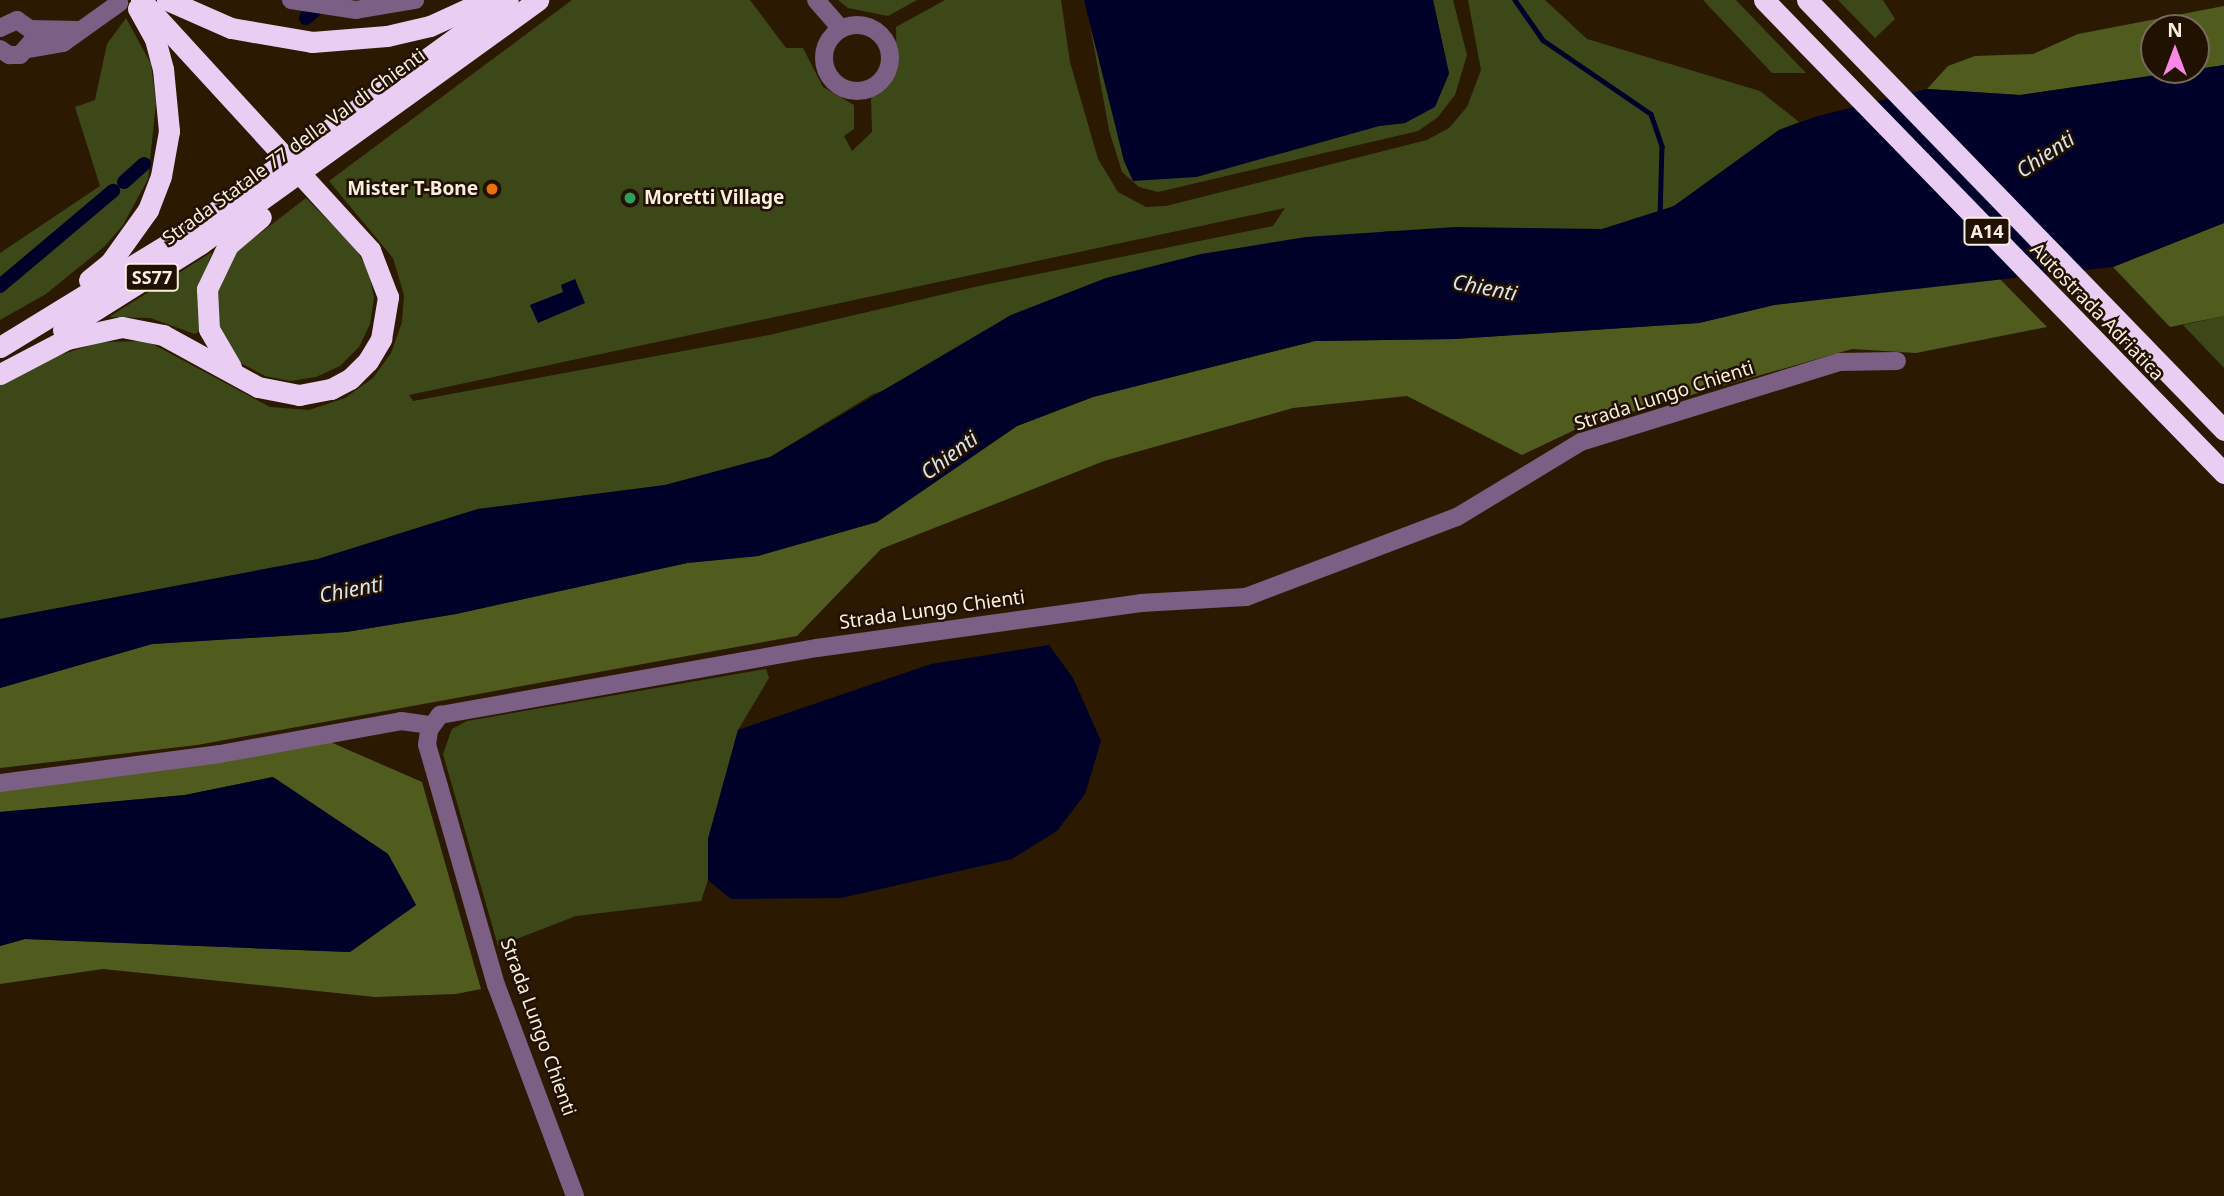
<!DOCTYPE html>
<style>
body{margin:0}
#map{position:relative;width:2224px;height:1196px;overflow:hidden;background:#2b1a01;font-family:"Noto Sans",sans-serif}
div>[style]{position:absolute}
.green>*{inset:0;background:#3d4819}
.forest>*{inset:0;background:#4f5c1d}
.water>*{inset:0;background:#000129}
.stream>*{height:4.5px;margin:-2.25px;padding:0 2.25px;transform-origin:2.25px;border-radius:2.25px;background:#000129}
.canal>*{height:14px;margin:-7px;padding:0 7px;transform-origin:7px;border-radius:7px;background:#000129}
.minor>*{height:18px;margin:-9px;padding:0 9px;transform-origin:9px;border-radius:9px;background:#7b5f85}
.minor>.ring{margin:-9px;padding:0;box-sizing:content-box;background:none;border:18px solid #7b5f85;border-radius:50%}
.highway>*{height:21px;margin:-10.5px;padding:0 10.5px;transform-origin:10.5px;border-radius:10.5px;background:#eacdf3}
.dots>*{width:19px;height:19px;translate:-50% -50%;box-sizing:border-box;border:4px solid #211100;border-radius:50%}
span{translate:-50% -50%;white-space:nowrap;text-align:center;line-height:1.15;-webkit-text-stroke:5px #211100;paint-order:stroke}
.shield-label span{padding:2px 5px;background:#211100;border:2px solid;border-radius:5px;-webkit-text-stroke-width:0}
.shield-label{font-size:18px;color:#fbefdf;font-weight:700}
.street-label{font-size:19px;color:#fbefdf}
.poi-label{font-size:19px;color:#fbefdf;font-weight:700}
.right{translate:-100% -50%;text-align:right}
.left{translate:0 -50%;text-align:left}
.water-label{font-size:21px;color:#d8e3f2;font-style:italic}
.north{position:absolute;left:2140px;top:14px;width:70px;height:70px;box-sizing:border-box;background:#211100;border:2px solid #786a59;border-radius:50%;rotate:0deg;font-size:19px;font-weight:700;line-height:28px;text-align:center;color:#fbefdf}
.north::after{content:'';display:block;margin:auto;width:24px;height:32px;background:#fa87e7;clip-path:polygon(50% 0,100% 100%,50% 72%,0 100%)}
</style>
<div id="map">
<div class="green">
<div style="clip-path:polygon(evenodd,572px 0,750px 0,786px 48px,803px 48px,823px 87px,854px 105px,854px 129px,844px 136px,852px 151px,872px 132px,871px 98px,897px 73px,896px 27px,945px 0,1061px 0,1070px 62px,1098px 159px,1118px 192px,1146px 207px,1166px 206px,1427px 140px,1449px 128px,1467px 107px,1481px 70px,1468px 0,1545px 0,1587px 39px,1760px 91px,1799px 122px,1779px 130px,1674px 206px,1630px 223px,1602px 229px,1386px 231px,873px 394px,770px 457px,666px 485px,478px 509px,318px 559px,0 619px,0 384px,51px 358px,100px 342px,147px 341px,270px 407px,309px 410px,345px 398px,373px 378px,391px 353px,402px 322px,404px 295px,393px 258px,329px 181px,572px 0,1285px 208px,1273px 226px,979px 286px,769px 335px,413px 401px,409px 395px,1285px 208px)"></div>
<div style="clip-path:polygon(838px 0,917px 0,888px 16px,848px 8px)"></div>
<div style="clip-path:polygon(1433px 0,1453px 0,1467px 55px,1455px 95px,1437px 118px,1418px 131px,1158px 192px,1139px 187px,1122px 172px,1109px 130px,1090px 25px,1117px 126px,1196px 177px,1379px 126px,1405px 123px,1449px 73px)"></div>
<div style="clip-path:polygon(1703px 0,1736px 0,1806px 73px,1772px 73px)"></div>
<div style="clip-path:polygon(1838px 0,1883px 0,1895px 19px,1875px 38px)"></div>
<div style="clip-path:polygon(126px 18px,151px 64px,156px 103px,148px 179px,123px 225px,105px 246px,46px 294px,0 320px,0 253px,100px 186px,75px 107px,95px 100px,107px 44px)"></div>
<div style="clip-path:polygon(306px 198px,356px 249px,369px 272px,374px 298px,370px 324px,359px 347px,340px 366px,316px 377px,290px 381px,265px 376px,241px 363px,223px 342px,213px 317px,220px 264px)"></div>
<div style="clip-path:polygon(212px 252px,198px 292px,202px 329px,195px 334px,150px 318px,109px 317px)"></div>
<div style="clip-path:polygon(2224px 316px,2224px 368px,2183px 325px)"></div>
<div style="clip-path:polygon(766px 669px,769px 678px,738px 730px,708px 839px,708px 880px,701px 901px,576px 916px,498px 946px,443px 754px,452px 729px,467px 721px)"></div>
</div>
<div class="forest">
<div style="clip-path:polygon(2224px 6px,2224px 65px,2196px 70px,2196px 28px,2154px 28px,2154px 70px,2194px 70px,2020px 95px,1927px 89px,1948px 66px,1975px 56px,2033px 54px,2078px 34px)"></div>
<div style="clip-path:polygon(2224px 223px,2224px 316px,2170px 327px,2113px 267px)"></div>
<div style="clip-path:polygon(1998px 277px,2047px 327px,1916px 353px,1852px 349px,1583px 426px,1522px 455px,1407px 396px,1293px 408px,1104px 461px,881px 549px,797px 636px,197px 745px,0 768px,0 688px,152px 644px,346px 632px,456px 614px,687px 563px,758px 556px,877px 522px,1017px 426px,1093px 397px,1315px 341px,1454px 339px,1699px 323px,1774px 305px)"></div>
<div style="clip-path:polygon(328px 741px,422px 782px,481px 989px,456px 994px,375px 997px,103px 969px,0 984px,0 946px,25px 939px,350px 952px,416px 905px,388px 854px,273px 777px,185px 795px,0 812px,0 789px)"></div>
</div>
<div class="water">
<div style="clip-path:polygon(1084px 0,1433px 0,1449px 74px,1435px 107px,1405px 123px,1379px 126px,1196px 177px,1133px 181px,1124px 161px)"></div>
<div style="clip-path:polygon(2224px 65px,2224px 223px,2113px 267px,1774px 305px,1699px 323px,1454px 339px,1315px 341px,1093px 397px,1017px 426px,877px 522px,758px 556px,687px 563px,456px 614px,346px 632px,152px 644px,0 688px,0 619px,318px 559px,478px 509px,665px 485px,770px 457px,1011px 315px,1106px 278px,1201px 254px,1306px 237px,1455px 227px,1602px 229px,1674px 206px,1779px 130px,1818px 116px,1927px 89px,2020px 95px)"></div>
<div style="clip-path:polygon(575px 279px,585px 303px,538px 323px,530px 305px,563px 292px,561px 285px)"></div>
<div style="clip-path:polygon(1049px 645px,1073px 678px,1101px 741px,1085px 794px,1057px 831px,1012px 859px,841px 898px,731px 899px,708px 880px,708px 839px,738px 730px,931px 664px)"></div>
<div style="clip-path:polygon(273px 777px,388px 854px,416px 905px,350px 952px,25px 939px,0 946px,0 812px,185px 795px)"></div>
</div>
<div class="stream">
<div style="left:1515px;top:0;width:49px;rotate:55deg"></div>
<div style="left:1543px;top:40px;width:131px;rotate:34.4deg"></div>
<div style="left:1651px;top:114px;width:34px;rotate:71deg"></div>
<div style="left:1662px;top:146px;width:71px;rotate:91.6deg"></div>
</div>
<div class="canal">
<div style="left:306px;top:18px;width:27px;rotate:-42deg"></div>
<div style="left:124px;top:182px;width:27px;rotate:-42deg"></div>
<div style="left:0;top:286px;width:148px;rotate:-40.1deg"></div>
</div>
<div class="minor">
<div style="left:291px;top:0;width:66px;rotate:8.7deg"></div>
<div style="left:356px;top:10px;width:60px;rotate:-9.6deg"></div>
<div style="left:816px;top:0;width:38px;rotate:49deg"></div>
<div class="ring" style="left:824px;top:25px;width:48px;height:48px"></div>
<div style="left:0;top:28px;width:19px;rotate:-25deg"></div>
<div style="left:17px;top:20px;width:16px;rotate:35deg"></div>
<div style="left:30px;top:29px;width:49px;rotate:1.2deg"></div>
<div style="left:0;top:49px;width:11px;rotate:34deg"></div>
<div style="left:9px;top:55px;width:11px"></div>
<div style="left:20px;top:55px;width:20px;rotate:-49deg"></div>
<div style="left:29px;top:49px;width:35px;rotate:-10deg"></div>
<div style="left:63px;top:43px;width:69px;rotate:-35.5deg"></div>
<div style="left:0;top:783px;width:222px;rotate:-7.5deg"></div>
<div style="left:220px;top:754px;width:184px;rotate:-10.3deg"></div>
<div style="left:401px;top:721px;width:30px;rotate:8deg"></div>
<div style="left:575px;top:1196px;width:225px;rotate:-110.5deg"></div>
<div style="left:496px;top:985px;width:250px;rotate:-106deg"></div>
<div style="left:427px;top:745px;width:15px;rotate:-82deg"></div>
<div style="left:429px;top:730px;width:19px;rotate:-54deg"></div>
<div style="left:440px;top:715px;width:383px;rotate:-10.1deg"></div>
<div style="left:817px;top:648px;width:327px;rotate:-7.9deg"></div>
<div style="left:1141px;top:603px;width:105px;rotate:-3.3deg"></div>
<div style="left:1246px;top:597px;width:226px;rotate:-20.8deg"></div>
<div style="left:1457px;top:517px;width:145px;rotate:-31.2deg"></div>
<div style="left:1581px;top:442px;width:270px;rotate:-17.2deg"></div>
<div style="left:1839px;top:362px;width:58px;rotate:-1deg"></div>
</div>
<div class="highway">
<div style="left:167px;top:0;width:70px;rotate:23.6deg"></div>
<div style="left:231px;top:28px;width:82px;rotate:9.8deg"></div>
<div style="left:312px;top:42px;width:75px;rotate:-4.6deg"></div>
<div style="left:387px;top:36px;width:44px;rotate:-13.1deg"></div>
<div style="left:430px;top:26px;width:63px;rotate:-24.5deg"></div>
<div style="left:1764px;top:0;width:660px;rotate:45.8deg"></div>
<div style="left:1807px;top:0;width:599px;rotate:45.88deg"></div>
<div style="left:89px;top:280px;width:27px;rotate:-39deg"></div>
<div style="left:110px;top:263px;width:65px;rotate:-54.4deg"></div>
<div style="left:148px;top:210px;width:36px;rotate:-69deg"></div>
<div style="left:161px;top:176px;width:46px;rotate:-79.9deg"></div>
<div style="left:169px;top:131px;width:62px;rotate:-95.5deg"></div>
<div style="left:163px;top:69px;width:31px;rotate:-105deg"></div>
<div style="left:155px;top:39px;width:35px;rotate:-119deg"></div>
<div style="left:63px;top:330px;width:162px;rotate:-32.1deg"></div>
<div style="left:200px;top:244px;width:417px;rotate:-35.8deg"></div>
<div style="left:0;top:347px;width:218px;rotate:-31.5deg"></div>
<div style="left:186px;top:233px;width:397px;rotate:-35.9deg"></div>
<div style="left:231px;top:367px;width:44px;rotate:-120.1deg"></div>
<div style="left:209px;top:329px;width:40px;rotate:-92.9deg"></div>
<div style="left:207px;top:289px;width:49px;rotate:-64.5deg"></div>
<div style="left:228px;top:245px;width:43px;rotate:-40.3deg"></div>
<div style="left:0;top:374px;width:76px;rotate:-27.6deg"></div>
<div style="left:67px;top:339px;width:56px;rotate:-12.3deg"></div>
<div style="left:122px;top:327px;width:42px;rotate:11deg"></div>
<div style="left:163px;top:335px;width:108px;rotate:28.7deg"></div>
<div style="left:258px;top:387px;width:42px;rotate:11deg"></div>
<div style="left:299px;top:395px;width:33px;rotate:-11deg"></div>
<div style="left:331px;top:389px;width:21px;rotate:-28deg"></div>
<div style="left:350px;top:379px;width:25px;rotate:-45deg"></div>
<div style="left:368px;top:361px;width:26px;rotate:-59deg"></div>
<div style="left:381px;top:339px;width:43px;rotate:-80.5deg"></div>
<div style="left:388px;top:297px;width:50px;rotate:-111deg"></div>
<div style="left:370px;top:250px;width:339px;rotate:-132.5deg"></div>
</div>
<div class="dots">
<div style="left:492px;top:189px;background:#e8710a"></div>
<div style="left:630px;top:198px;background:#2e9e5b"></div>
</div>
<div class="shield-label">
<span style="left:1987px;top:231px">A14</span>
<span style="left:152px;top:277px">SS77</span>
</div>
<div class="street-label">
<span style="left:294px;top:147px;rotate:-36deg">Strada Statale 77 della Val di Chienti</span>
<span style="left:2097px;top:312px;rotate:46deg">Autostrada Adriatica</span>
<span style="left:1664px;top:396px;rotate:-18deg">Strada Lungo Chienti</span>
<span style="left:932px;top:610px;rotate:-8deg">Strada Lungo Chienti</span>
<span style="left:538px;top:1027px;rotate:70deg">Strada Lungo Chienti</span>
</div>
<div class="poi-label">
<span class="right" style="left:478px;top:189px">Mister T-Bone</span>
<span class="left" style="left:644px;top:198px">Moretti Village</span>
</div>
<div class="water-label">
<span style="left:2045px;top:154px;rotate:-34deg">Chienti</span>
<span style="left:1485px;top:287px;rotate:11deg">Chienti</span>
<span style="left:949px;top:455px;rotate:-37deg">Chienti</span>
<span style="left:351px;top:589px;rotate:-11deg">Chienti</span>
</div>
<div class="north">N</div>
</div>
